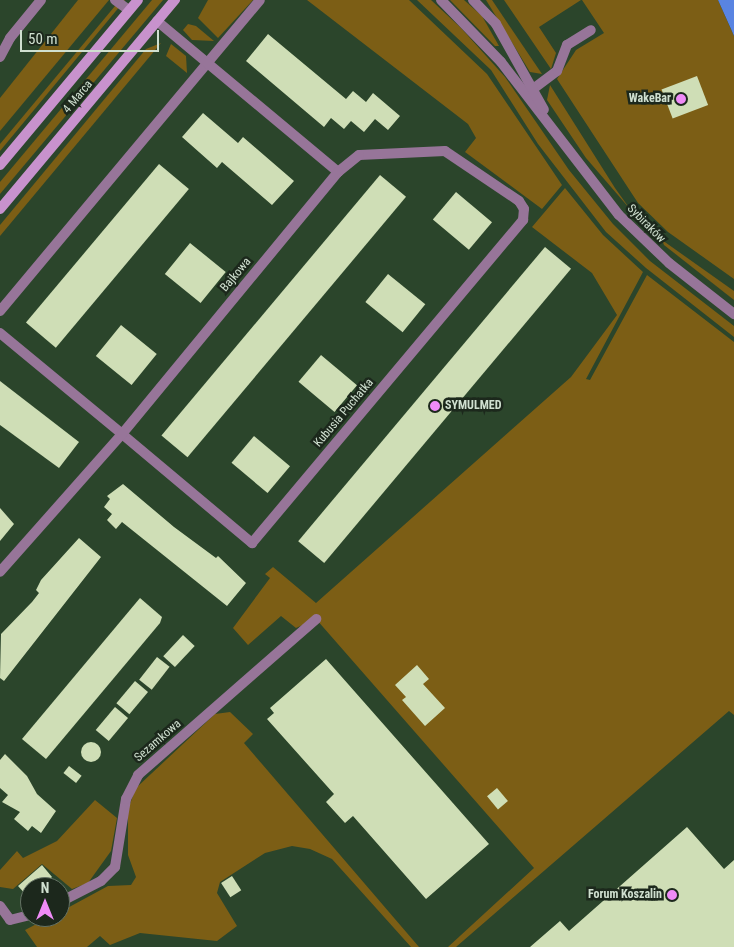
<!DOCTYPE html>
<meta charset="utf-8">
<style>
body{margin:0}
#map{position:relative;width:734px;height:947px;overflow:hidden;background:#2b452b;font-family:"Roboto Condensed",sans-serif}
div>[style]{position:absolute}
.green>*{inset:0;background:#7c5e15}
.water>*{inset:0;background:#5984e2}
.building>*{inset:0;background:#cfdeb6;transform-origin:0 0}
.round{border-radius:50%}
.service>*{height:10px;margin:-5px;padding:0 5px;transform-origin:5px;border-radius:5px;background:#977599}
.minor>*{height:10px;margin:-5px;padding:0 5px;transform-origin:5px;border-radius:5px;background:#977599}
.tertiary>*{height:10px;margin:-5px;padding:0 5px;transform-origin:5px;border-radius:5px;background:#977599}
.secondary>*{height:10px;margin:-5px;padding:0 5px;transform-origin:5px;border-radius:5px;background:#c892cd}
.dots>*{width:14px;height:14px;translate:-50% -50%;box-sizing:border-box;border:2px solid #1c281c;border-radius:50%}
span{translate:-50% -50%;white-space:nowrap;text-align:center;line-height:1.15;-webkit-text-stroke:5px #1c281c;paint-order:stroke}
.street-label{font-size:12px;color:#d0e0d0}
.poi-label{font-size:12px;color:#d0e0d0;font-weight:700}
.right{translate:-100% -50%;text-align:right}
.left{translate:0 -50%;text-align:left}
.north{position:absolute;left:20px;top:877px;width:50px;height:50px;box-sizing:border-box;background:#1c281c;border:1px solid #647264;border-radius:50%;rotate:0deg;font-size:14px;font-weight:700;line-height:20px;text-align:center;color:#d0e0d0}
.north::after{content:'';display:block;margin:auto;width:18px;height:22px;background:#ef8bf7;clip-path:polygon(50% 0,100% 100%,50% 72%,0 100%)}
.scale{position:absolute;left:20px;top:30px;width:139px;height:22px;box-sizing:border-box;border:2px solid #d0e0d0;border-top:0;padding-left:6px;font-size:15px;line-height:18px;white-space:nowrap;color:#d0e0d0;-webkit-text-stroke:4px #1c281c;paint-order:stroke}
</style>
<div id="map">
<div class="green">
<div style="clip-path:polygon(78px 0,109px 0,0 131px,0 98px)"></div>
<div style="clip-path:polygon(120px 0,125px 0,0 151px,0 144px)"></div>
<div style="clip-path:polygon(152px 0,163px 0,0 194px,0 182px)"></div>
<div style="clip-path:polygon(208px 0,253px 0,218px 38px,198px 18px)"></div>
<div style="clip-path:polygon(307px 0,409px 0,487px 74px,562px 185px,542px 209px,465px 152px,476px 138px,468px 124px)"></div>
<div style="clip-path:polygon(417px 0,431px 0,461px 28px,505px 77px,569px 170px,613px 224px,650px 261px,734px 326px,734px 337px,646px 268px,606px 232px,538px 144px,491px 70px)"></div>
<div style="clip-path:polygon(450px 0,464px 0,482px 16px,499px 46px,495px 46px)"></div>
<div style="clip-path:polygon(486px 0,492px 0,542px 74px,530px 72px)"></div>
<div style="clip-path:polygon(504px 0,581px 0,539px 27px,556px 53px,551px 69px)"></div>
<div style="clip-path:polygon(582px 0,718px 0,734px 36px,734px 279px,668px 232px,638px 203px,557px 79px,576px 50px,604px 33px)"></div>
<div style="clip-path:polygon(188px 24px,196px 26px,214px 41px,192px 40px,183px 30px)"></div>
<div style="clip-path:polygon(161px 43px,0 236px,0 225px,146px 49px)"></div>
<div style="clip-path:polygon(171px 44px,186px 56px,187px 73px,166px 56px)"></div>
<div style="clip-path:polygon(550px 85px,615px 188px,630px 209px,586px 158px,547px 100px)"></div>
<div style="clip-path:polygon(565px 188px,603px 235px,643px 272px,586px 379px,590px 380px,647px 275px,734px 342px,734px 715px,729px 711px,456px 947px,448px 947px,534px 868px,316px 619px,296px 628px,281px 616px,248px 645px,233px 628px,270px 578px,265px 574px,273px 567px,316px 603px,571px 377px,617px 315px,592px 273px,532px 227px)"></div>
<div style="clip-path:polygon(662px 240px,734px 291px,734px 300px,664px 245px)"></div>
<div style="clip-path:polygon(230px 712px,253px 734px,244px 743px,419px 947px,411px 947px,332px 859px,310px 849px,292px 846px,265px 853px,220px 882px,217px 893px,237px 926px,217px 941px,140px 933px,110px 945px,100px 936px,87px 947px,37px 947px,25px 930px,50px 917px,60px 917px,60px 912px,108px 886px,131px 885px,136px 877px,128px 855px,128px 809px,136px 788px,215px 714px)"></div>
<div style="clip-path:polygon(95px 800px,117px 818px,111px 851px,88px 883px,72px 889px,42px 864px,13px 889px,0 887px,0 870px,17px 851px,23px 858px,57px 841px)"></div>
</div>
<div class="water">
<div style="clip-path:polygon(718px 0,734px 0,734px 36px,731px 29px)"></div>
</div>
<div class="building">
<div style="clip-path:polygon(268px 34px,346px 99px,353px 91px,366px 102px,373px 93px,400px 116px,388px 130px,375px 119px,364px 132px,351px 121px,344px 129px,331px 118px,324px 127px,246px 61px)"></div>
<div style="left:697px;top:76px;width:31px;height:38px;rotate:69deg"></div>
<div style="clip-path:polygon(203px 113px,238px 143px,243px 137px,294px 181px,272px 205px,222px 162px,217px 168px,182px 137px)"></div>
<div style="left:159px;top:164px;width:39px;height:207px;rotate:40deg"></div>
<div style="left:380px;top:175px;width:34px;height:340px;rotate:40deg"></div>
<div style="left:456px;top:192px;width:47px;height:36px;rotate:40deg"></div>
<div style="left:190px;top:243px;width:46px;height:40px;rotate:39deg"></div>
<div style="left:545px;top:247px;width:34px;height:384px;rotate:40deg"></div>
<div style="left:388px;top:274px;width:48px;height:36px;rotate:39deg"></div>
<div style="left:121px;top:325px;width:46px;height:40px;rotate:39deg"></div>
<div style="left:321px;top:355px;width:47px;height:35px;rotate:40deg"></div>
<div style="clip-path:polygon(0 381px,79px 442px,59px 468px,0 425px)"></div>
<div style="left:254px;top:436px;width:47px;height:35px;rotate:40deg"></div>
<div style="clip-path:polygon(123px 484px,174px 527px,216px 558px,218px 556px,246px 583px,227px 606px,122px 522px,116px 529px,107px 520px,112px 514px,104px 507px,110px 499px,107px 496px)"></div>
<div style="clip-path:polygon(0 508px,14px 524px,0 541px)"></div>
<div style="clip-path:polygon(79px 538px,101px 557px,4px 681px,0 678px,1px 634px,32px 602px,39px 593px,36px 590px,41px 580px)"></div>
<div style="clip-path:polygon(140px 598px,162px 617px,160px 623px,46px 759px,22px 739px)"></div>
<div style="left:183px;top:635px;width:16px;height:29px;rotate:43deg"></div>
<div style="left:157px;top:657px;width:16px;height:29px;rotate:38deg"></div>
<div style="clip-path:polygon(326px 659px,489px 844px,426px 899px,353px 816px,345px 823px,326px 802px,334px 794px,267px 719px,274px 713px,270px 708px)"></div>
<div style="clip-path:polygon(417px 665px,429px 679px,423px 684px,445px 708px,425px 726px,402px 700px,406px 697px,395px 685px)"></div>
<div style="left:135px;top:681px;width:17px;height:29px;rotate:40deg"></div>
<div style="left:115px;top:707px;width:17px;height:30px;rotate:40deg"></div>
<div class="round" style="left:81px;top:742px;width:20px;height:20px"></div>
<div style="clip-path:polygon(5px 754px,27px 776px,37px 794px,56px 811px,41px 833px,32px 826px,28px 831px,14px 819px,20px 812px,2px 802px,8px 795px,0 788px,0 760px)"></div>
<div style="left:69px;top:766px;width:16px;height:9px;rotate:38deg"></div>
<div style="left:497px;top:788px;width:17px;height:13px;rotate:50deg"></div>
<div style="clip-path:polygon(687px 827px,724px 869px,734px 860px,734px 947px,530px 947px,560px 921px,569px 931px)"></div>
<div style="clip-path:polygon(42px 865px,52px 877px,41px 887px,30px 887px,29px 898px,18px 886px)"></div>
<div style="left:232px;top:876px;width:17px;height:13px;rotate:57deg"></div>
</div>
<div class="service">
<div style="left:115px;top:0;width:17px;rotate:36deg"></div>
<div style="left:0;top:57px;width:21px;rotate:-62deg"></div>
<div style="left:10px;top:38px;width:49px;rotate:-50.8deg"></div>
<div style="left:533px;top:89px;width:30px;rotate:-37deg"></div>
<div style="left:557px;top:71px;width:28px;rotate:-69deg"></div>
<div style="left:567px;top:45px;width:28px;rotate:-32deg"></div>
<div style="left:0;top:311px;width:405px;rotate:-50.1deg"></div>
</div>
<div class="minor">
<div style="left:157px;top:21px;width:236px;rotate:39.8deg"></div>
<div style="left:0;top:333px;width:158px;rotate:39.6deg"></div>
<div style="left:122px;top:434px;width:170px;rotate:40deg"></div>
<div style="left:252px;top:543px;width:422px;rotate:-50deg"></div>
<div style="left:523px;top:220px;width:11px;rotate:-85deg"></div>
<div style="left:524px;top:209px;width:9px;rotate:-122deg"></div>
<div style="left:519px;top:201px;width:89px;rotate:-146deg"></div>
<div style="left:445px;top:151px;width:86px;rotate:177.3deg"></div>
<div style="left:359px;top:155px;width:27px;rotate:141deg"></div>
<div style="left:338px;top:172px;width:340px;rotate:129.5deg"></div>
<div style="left:122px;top:434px;width:184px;rotate:131.5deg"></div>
<div style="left:60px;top:902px;width:46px;rotate:-27.1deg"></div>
<div style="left:101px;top:881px;width:20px;rotate:-45deg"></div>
<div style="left:115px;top:867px;width:69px;rotate:-80.8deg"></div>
<div style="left:126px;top:799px;width:27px;rotate:-63deg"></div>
<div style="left:138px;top:775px;width:237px;rotate:-41.2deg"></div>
<div style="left:0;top:906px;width:17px;rotate:54deg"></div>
<div style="left:10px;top:920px;width:21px;rotate:-14deg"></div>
</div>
<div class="tertiary">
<div style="left:441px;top:0;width:86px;rotate:45.9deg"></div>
<div style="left:501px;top:62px;width:193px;rotate:52.4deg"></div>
<div style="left:619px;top:215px;width:69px;rotate:43.8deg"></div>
<div style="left:669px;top:263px;width:83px;rotate:38.1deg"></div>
<div style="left:473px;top:0;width:33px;rotate:46deg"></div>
<div style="left:496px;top:24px;width:98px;rotate:60.8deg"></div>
</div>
<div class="secondary">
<div style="left:0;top:165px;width:215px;rotate:-50.1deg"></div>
<div style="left:0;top:209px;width:273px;rotate:-50.1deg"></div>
</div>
<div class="dots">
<div style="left:681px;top:99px;background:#ef8bf7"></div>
<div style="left:435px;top:406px;background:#ef8bf7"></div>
<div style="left:672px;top:895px;background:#ef8bf7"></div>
</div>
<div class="street-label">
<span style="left:78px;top:97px;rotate:-50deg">4 Marca</span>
<span style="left:646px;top:224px;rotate:45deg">Sybiraków</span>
<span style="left:236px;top:275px;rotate:-50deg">Bajkowa</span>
<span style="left:344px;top:413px;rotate:-50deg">Kubusia Puchatka</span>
<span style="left:158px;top:741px;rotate:-41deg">Sezamkowa</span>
</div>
<div class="poi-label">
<span class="right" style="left:671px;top:99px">WakeBar</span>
<span class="left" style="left:445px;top:406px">SYMULMED</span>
<span class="right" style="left:662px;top:895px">Forum Koszalin</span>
</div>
<div class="north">N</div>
<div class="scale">50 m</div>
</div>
